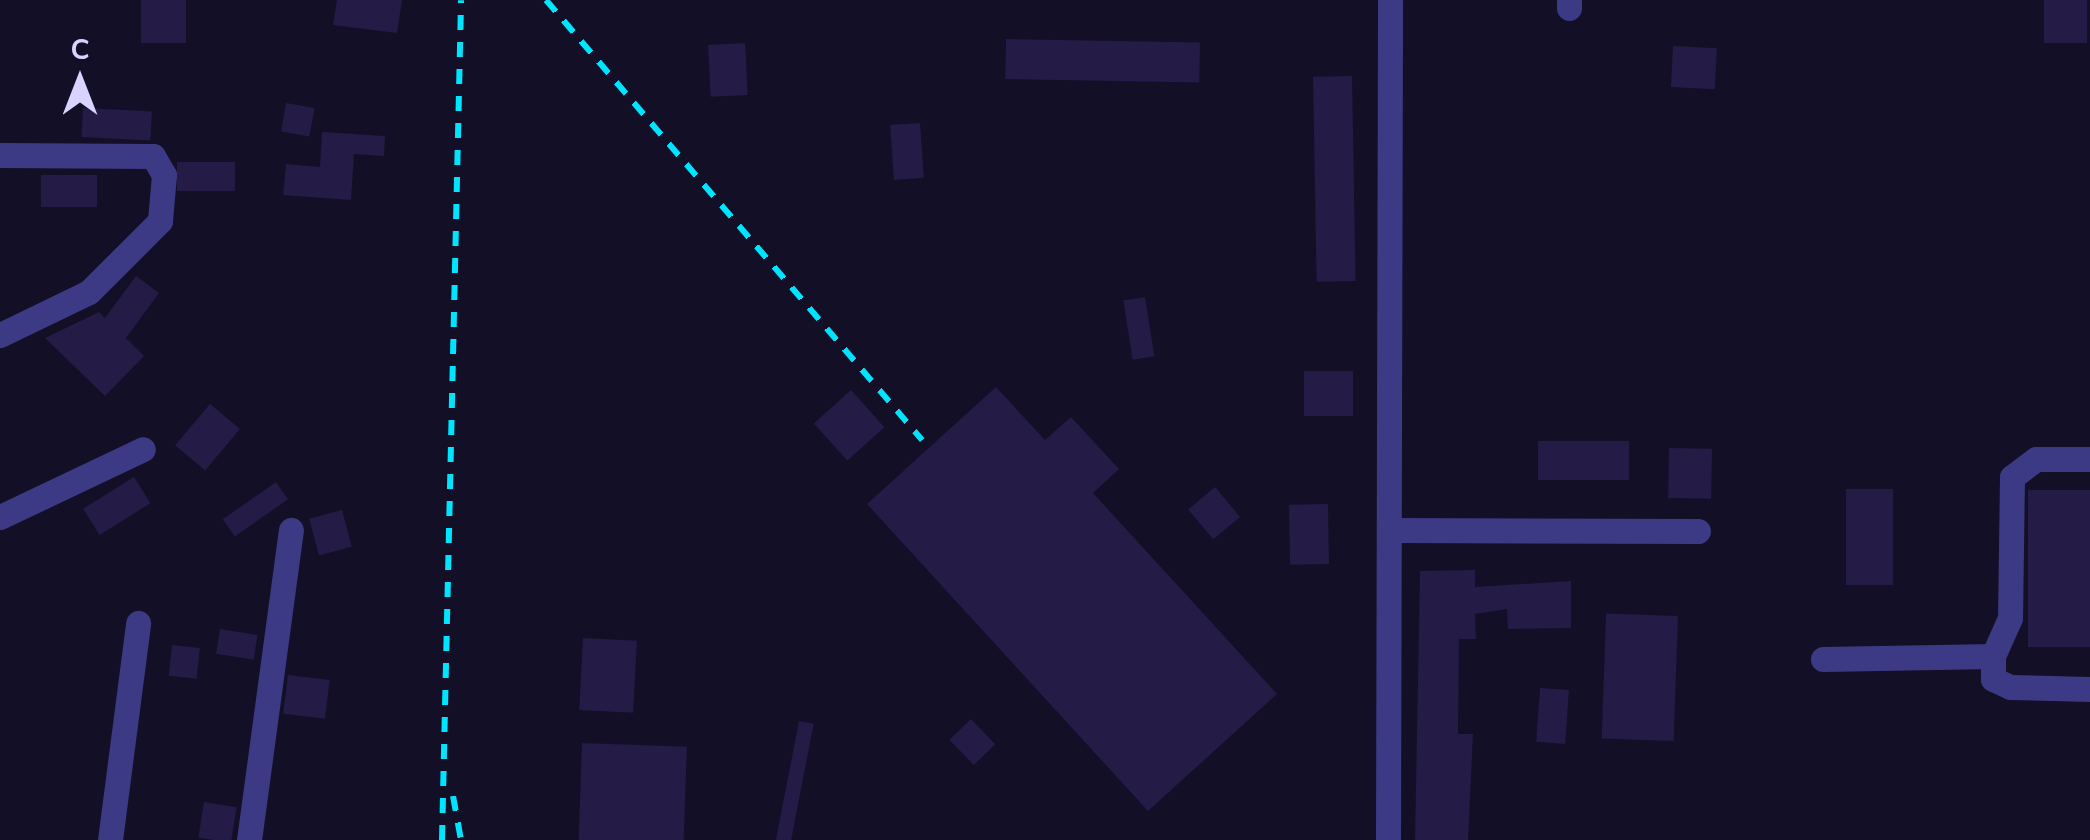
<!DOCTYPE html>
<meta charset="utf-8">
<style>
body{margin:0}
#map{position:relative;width:2090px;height:840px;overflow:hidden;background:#130f26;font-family:"Nunito Sans",sans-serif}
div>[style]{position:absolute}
.building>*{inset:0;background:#241b47;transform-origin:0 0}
.minor>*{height:25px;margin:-12.5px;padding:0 12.5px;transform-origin:12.5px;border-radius:12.5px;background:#3d3a85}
.rail>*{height:6px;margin-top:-3px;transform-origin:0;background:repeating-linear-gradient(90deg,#00e5ff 0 15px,transparent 0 27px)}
span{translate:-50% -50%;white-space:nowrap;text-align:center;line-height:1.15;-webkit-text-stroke:10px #130f26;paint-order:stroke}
.north{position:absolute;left:30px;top:30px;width:100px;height:100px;-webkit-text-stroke:8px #130f26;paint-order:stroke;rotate:0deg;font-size:28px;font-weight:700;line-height:40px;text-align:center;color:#d9d4ff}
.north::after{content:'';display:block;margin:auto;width:35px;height:45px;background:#d9d4ff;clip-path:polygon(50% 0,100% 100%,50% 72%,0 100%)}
</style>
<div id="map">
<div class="building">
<div style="left:141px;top:0;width:45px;height:43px"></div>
<div style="clip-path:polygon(337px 0,402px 0,397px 33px,333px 25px)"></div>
<div style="left:2044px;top:0;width:43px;height:43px"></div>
<div style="left:1006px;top:39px;width:194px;height:40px;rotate:1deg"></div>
<div style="left:745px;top:43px;width:52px;height:37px;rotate:87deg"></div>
<div style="left:1673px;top:46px;width:44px;height:41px;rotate:3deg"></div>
<div style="left:1352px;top:76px;width:205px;height:39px;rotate:89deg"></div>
<div style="left:286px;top:103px;width:29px;height:29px;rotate:10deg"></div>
<div style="left:83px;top:108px;width:69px;height:29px;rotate:3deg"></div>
<div style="left:920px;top:123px;width:55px;height:30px;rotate:86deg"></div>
<div style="clip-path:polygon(322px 132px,385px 136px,384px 156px,354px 154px,351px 200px,283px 195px,286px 164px,320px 167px)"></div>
<div style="left:235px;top:162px;width:29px;height:58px;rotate:90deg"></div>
<div style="left:97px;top:175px;width:32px;height:56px;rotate:90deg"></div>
<div style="clip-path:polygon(136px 276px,159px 293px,126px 338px,144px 356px,105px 396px,45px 338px,99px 312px,105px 318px)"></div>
<div style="left:1145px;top:297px;width:60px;height:22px;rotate:81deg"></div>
<div style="left:1304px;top:371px;width:49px;height:45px"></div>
<div style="clip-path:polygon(996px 387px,1045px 440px,1071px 417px,1119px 469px,1093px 493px,1277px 694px,1148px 811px,867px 504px)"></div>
<div style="left:851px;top:390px;width:50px;height:50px;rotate:48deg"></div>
<div style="left:210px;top:404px;width:39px;height:54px;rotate:40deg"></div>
<div style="left:1629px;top:441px;width:39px;height:91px;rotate:90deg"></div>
<div style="left:1669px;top:448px;width:43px;height:50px;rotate:1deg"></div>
<div style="left:134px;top:477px;width:31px;height:60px;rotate:58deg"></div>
<div style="left:276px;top:482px;width:21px;height:65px;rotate:55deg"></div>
<div style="left:1215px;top:487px;width:39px;height:35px;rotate:50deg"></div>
<div style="left:1846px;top:489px;width:47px;height:96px"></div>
<div style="left:2028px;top:490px;width:62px;height:157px"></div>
<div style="left:1328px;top:504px;width:60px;height:39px;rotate:89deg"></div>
<div style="left:342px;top:510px;width:38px;height:34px;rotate:75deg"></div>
<div style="clip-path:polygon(1475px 570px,1475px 587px,1571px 581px,1571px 628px,1508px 629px,1507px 609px,1475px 614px,1476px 639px,1459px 639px,1458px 734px,1473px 734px,1468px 840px,1415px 840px,1420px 571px)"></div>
<div style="left:1678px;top:616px;width:125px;height:72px;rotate:92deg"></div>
<div style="left:220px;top:629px;width:38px;height:25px;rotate:9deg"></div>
<div style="left:583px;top:638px;width:54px;height:72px;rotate:3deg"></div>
<div style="left:172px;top:645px;width:28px;height:31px;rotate:6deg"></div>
<div style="left:288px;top:675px;width:42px;height:39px;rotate:7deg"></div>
<div style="left:1540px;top:688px;width:29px;height:54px;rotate:4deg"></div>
<div style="left:971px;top:719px;width:35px;height:30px;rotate:46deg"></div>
<div style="left:799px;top:721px;width:15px;height:121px;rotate:11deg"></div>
<div style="left:582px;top:743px;width:105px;height:97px;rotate:2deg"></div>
<div style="left:204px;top:802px;width:33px;height:36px;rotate:9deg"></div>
</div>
<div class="minor">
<div style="left:1569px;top:0;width:8px;rotate:90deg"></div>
<div style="left:0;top:155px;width:153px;rotate:0.4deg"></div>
<div style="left:153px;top:156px;width:22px;rotate:60deg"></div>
<div style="left:164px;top:175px;width:46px;rotate:95deg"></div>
<div style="left:160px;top:221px;width:100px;rotate:135deg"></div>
<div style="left:89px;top:292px;width:99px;rotate:154.2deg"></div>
<div style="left:2090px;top:459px;width:54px;rotate:180deg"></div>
<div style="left:2036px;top:459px;width:30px;rotate:143deg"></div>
<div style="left:2012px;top:477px;width:141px;rotate:90.8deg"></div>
<div style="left:2010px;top:618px;width:42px;rotate:114.1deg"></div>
<div style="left:1993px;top:656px;width:23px;rotate:90deg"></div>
<div style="left:1993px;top:679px;width:19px;rotate:25deg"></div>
<div style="left:2010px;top:687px;width:80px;rotate:1.4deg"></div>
<div style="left:0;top:517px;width:158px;rotate:-25.4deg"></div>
<div style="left:1391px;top:530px;width:307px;rotate:0.2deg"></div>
<div style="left:1823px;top:659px;width:170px;rotate:-1deg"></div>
<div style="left:110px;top:840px;width:219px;rotate:-82.6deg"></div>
<div style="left:249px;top:840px;width:313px;rotate:-82.3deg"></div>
<div style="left:1388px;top:840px;width:840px;rotate:-89.86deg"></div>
</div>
<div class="rail">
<div style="left:546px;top:0;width:579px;rotate:49.48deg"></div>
<div style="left:453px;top:796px;width:45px;rotate:79.7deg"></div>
<div style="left:442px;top:840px;width:840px;rotate:-88.7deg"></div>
</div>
<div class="north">С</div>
</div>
